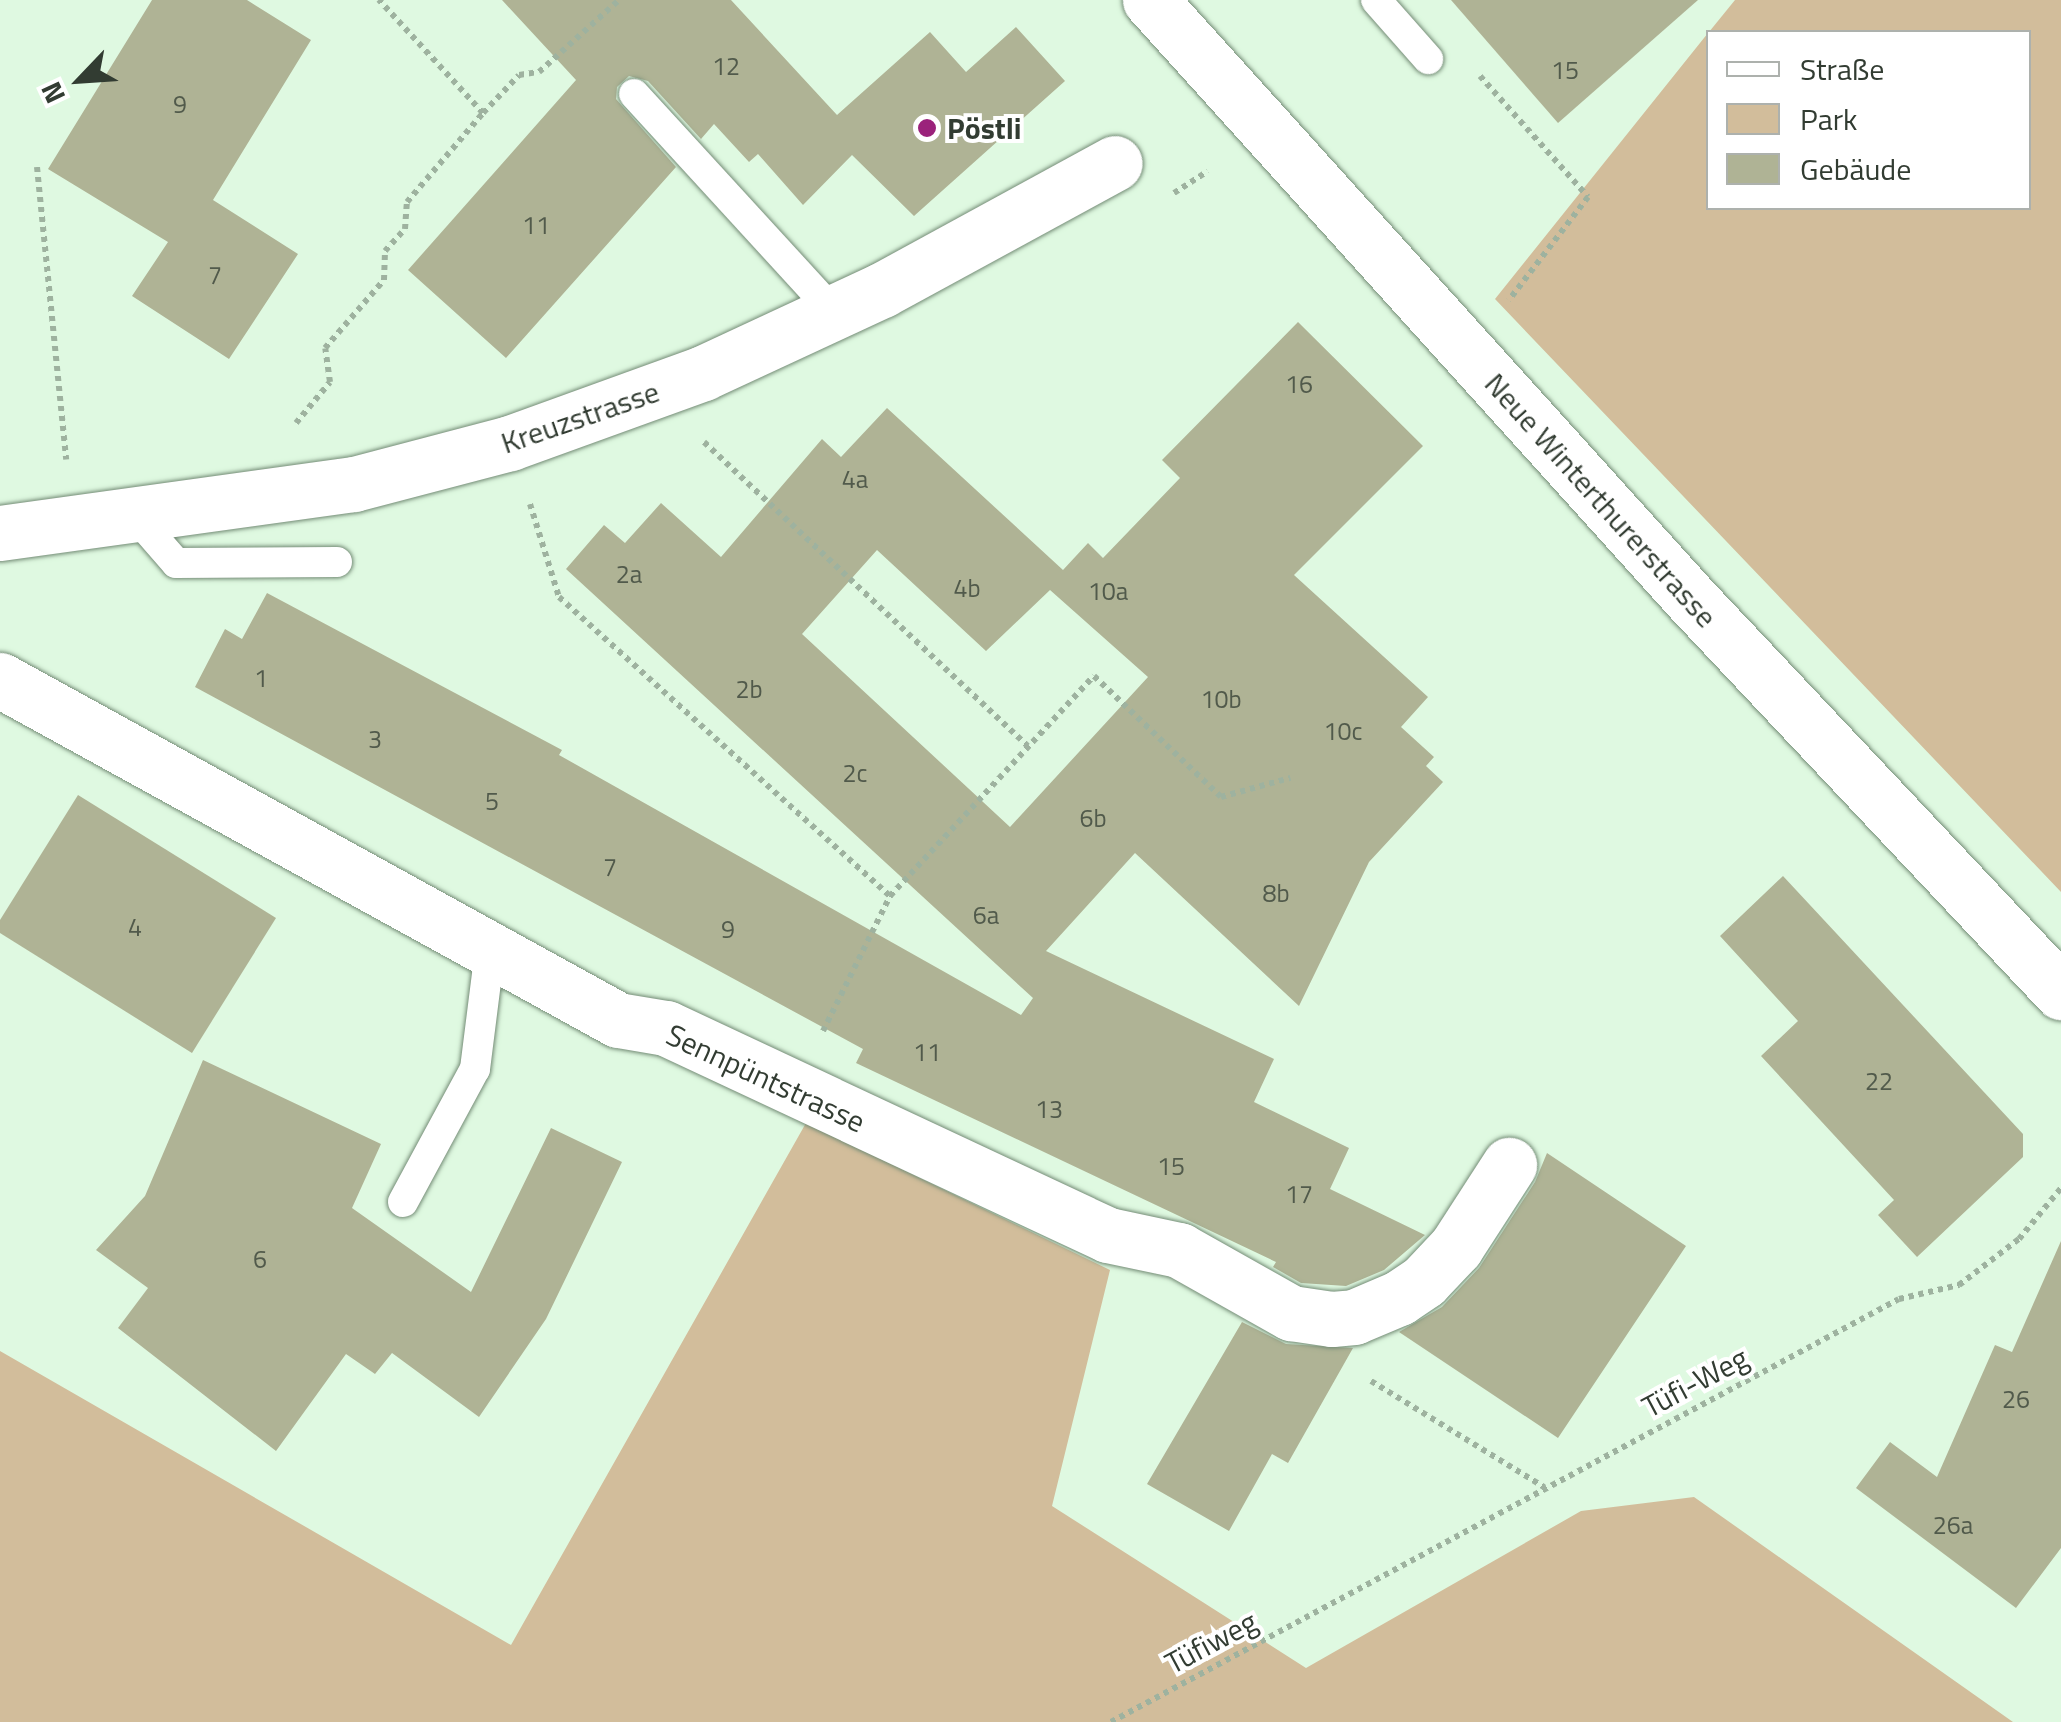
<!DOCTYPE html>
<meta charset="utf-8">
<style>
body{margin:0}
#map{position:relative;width:2061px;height:1722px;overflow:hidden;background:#dff9e1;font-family:"Titillium Web",sans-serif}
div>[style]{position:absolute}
.green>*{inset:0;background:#d2bd9b}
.building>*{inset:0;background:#afb395}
.path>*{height:6px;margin-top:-3px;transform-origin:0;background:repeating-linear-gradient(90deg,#9eb29f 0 5px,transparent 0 10px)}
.roads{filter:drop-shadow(0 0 2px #748c76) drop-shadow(0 0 2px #748c76)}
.service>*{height:30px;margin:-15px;padding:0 15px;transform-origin:15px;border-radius:15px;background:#fff}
.minor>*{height:55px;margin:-27.5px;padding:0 27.5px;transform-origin:27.5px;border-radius:27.5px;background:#fff}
.primary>*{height:55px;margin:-27.5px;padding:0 27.5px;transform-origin:27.5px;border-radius:27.5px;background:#fff}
.dots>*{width:28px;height:28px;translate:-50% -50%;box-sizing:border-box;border:5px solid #fff;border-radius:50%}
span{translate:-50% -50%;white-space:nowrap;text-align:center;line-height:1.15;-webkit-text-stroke:8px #fff;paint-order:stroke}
.number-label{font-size:25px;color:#515a4b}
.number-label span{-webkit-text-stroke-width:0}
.poi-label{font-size:30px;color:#323c32;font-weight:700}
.left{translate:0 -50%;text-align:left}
.street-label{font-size:30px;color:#323c32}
.legend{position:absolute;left:1706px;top:30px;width:325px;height:180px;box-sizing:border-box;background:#fff;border:2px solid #adb1ad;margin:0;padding:12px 18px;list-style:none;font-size:30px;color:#323c32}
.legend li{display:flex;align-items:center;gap:20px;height:50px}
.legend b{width:50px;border:2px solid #adb1ad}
.north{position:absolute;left:30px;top:30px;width:100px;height:100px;-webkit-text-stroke:8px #fff;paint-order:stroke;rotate:245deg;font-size:28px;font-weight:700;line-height:40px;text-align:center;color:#323c32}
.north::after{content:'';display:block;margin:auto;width:35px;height:45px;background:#323c32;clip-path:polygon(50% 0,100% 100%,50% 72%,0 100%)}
</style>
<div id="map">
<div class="green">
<div style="clip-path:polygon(1735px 0,2061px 0,2061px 892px,1495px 299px,1708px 33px,1708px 208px,2028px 208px,2028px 32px,1709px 32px)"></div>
<div style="clip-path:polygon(806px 1123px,1110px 1270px,1052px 1506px,1306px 1668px,1581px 1511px,1694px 1497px,2013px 1722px,0 1722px,0 1351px,511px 1645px)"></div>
</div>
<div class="building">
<div style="clip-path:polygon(152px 0,247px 0,311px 40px,213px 200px,298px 254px,229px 359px,132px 296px,168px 242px,48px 169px)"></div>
<div style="clip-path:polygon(502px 0,731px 0,837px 115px,930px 32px,966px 72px,1016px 27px,1065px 81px,914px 216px,852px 155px,803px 205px,758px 154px,749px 162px,714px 124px,701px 139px,648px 81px,629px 76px,617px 87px,616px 99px,676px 167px,506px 358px,408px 270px,576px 80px)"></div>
<div style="clip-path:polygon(1451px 0,1698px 0,1558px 123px)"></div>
<div style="clip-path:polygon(evenodd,1298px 322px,1423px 446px,1294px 575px,1428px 697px,1401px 727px,1434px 757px,1426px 766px,1443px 782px,1369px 862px,1299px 1006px,1135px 853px,1046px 951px,1274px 1059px,1254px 1102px,1349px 1148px,1330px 1189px,1425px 1235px,1384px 1270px,1346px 1286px,1301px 1283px,1273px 1267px,1276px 1262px,856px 1063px,863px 1049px,195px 687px,225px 629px,242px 639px,267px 593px,562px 750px,559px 755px,1021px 1015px,1033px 998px,566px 569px,604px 525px,625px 543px,661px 503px,721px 557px,822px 439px,841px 457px,887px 408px,1063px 570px,1088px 543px,1103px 558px,1180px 478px,1162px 460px,1298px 322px,877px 550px,986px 651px,1050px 590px,1148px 677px,1010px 827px,802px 634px,877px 550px)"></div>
<div style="clip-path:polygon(78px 795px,276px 918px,192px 1053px,0 933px,0 920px)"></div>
<div style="clip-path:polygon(1783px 876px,2023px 1134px,2023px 1157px,1917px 1257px,1878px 1215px,1894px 1200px,1761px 1056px,1798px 1021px,1720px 936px)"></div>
<div style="clip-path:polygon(203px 1060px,381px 1144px,352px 1208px,471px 1292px,551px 1128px,622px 1162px,546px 1319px,479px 1417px,392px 1353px,375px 1374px,346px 1354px,276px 1451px,118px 1328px,148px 1288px,96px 1250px,145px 1196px)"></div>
<div style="clip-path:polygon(1547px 1153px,1686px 1246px,1558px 1438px,1399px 1332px,1442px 1307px,1479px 1268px,1535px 1182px)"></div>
<div style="clip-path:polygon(2061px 1241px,2061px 1548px,2016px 1608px,1856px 1488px,1890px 1442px,1937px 1477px,1995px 1345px,2012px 1352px)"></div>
<div style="clip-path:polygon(1242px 1322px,1286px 1344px,1353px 1348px,1288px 1463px,1272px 1454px,1229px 1531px,1147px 1484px)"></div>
</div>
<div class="path">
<div style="left:1480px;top:76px;width:162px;rotate:48.2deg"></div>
<div style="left:1588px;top:197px;width:130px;rotate:127.5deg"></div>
<div style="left:483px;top:113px;width:52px;rotate:-46.5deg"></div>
<div style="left:519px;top:75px;width:20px;rotate:-9deg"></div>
<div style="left:539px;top:72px;width:108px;rotate:-42deg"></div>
<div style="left:37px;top:167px;width:294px;rotate:84.3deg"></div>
<div style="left:1174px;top:193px;width:40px;rotate:-32.9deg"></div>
<div style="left:296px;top:423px;width:53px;rotate:-50.3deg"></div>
<div style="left:330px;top:382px;width:34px;rotate:-98deg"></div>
<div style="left:325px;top:348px;width:90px;rotate:-49.1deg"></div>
<div style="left:384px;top:280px;width:29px;rotate:-88deg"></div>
<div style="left:385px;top:251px;width:30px;rotate:-48deg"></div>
<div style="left:405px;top:229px;width:27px;rotate:-86deg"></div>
<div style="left:407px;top:202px;width:117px;rotate:-49.5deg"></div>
<div style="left:483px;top:113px;width:154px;rotate:-132.6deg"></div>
<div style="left:704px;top:442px;width:444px;rotate:43.2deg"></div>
<div style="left:530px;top:504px;width:97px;rotate:72.7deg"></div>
<div style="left:559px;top:597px;width:446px;rotate:42.1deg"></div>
<div style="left:823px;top:1031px;width:151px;rotate:-63.6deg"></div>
<div style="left:890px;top:896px;width:300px;rotate:-47.2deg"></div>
<div style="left:1094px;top:676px;width:175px;rotate:43.6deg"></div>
<div style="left:1221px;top:797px;width:72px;rotate:-15.4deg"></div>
<div style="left:1371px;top:1381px;width:203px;rotate:31.5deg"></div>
<div style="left:1111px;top:1722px;width:894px;rotate:-28.23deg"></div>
<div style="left:1899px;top:1299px;width:62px;rotate:-13.1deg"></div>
<div style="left:1959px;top:1285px;width:76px;rotate:-37.5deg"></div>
<div style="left:2019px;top:1239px;width:66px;rotate:-50.5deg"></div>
</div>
<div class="roads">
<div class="service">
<div style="left:1376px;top:0;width:79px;rotate:48.6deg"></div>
<div style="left:634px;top:94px;width:296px;rotate:47.5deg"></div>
<div style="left:135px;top:516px;width:62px;rotate:48.9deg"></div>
<div style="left:176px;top:563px;width:161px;rotate:-0.4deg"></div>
<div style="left:403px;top:1202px;width:151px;rotate:-61.6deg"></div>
<div style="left:475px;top:1069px;width:120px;rotate:-82.8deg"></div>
</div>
<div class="minor">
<div style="left:0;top:533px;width:357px;rotate:-7.9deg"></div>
<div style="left:354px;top:484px;width:161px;rotate:-14.7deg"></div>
<div style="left:510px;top:443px;width:205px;rotate:-19.9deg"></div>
<div style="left:703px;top:373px;width:197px;rotate:-24.9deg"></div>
<div style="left:882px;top:290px;width:265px;rotate:-28.6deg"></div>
<div style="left:0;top:680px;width:705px;rotate:28.82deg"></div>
<div style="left:618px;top:1020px;width:49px;rotate:9.5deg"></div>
<div style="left:666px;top:1028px;width:488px;rotate:25.1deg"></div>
<div style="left:1108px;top:1235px;width:73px;rotate:11.9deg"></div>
<div style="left:1179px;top:1250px;width:129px;rotate:29.4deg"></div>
<div style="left:1291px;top:1313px;width:41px;rotate:8.3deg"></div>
<div style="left:1332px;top:1319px;width:22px;rotate:-5deg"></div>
<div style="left:1354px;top:1317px;width:49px;rotate:-22.9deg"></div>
<div style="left:1399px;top:1298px;width:30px;rotate:-34deg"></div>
<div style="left:1424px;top:1281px;width:47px;rotate:-46.7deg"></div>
<div style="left:1456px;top:1247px;width:98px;rotate:-57.1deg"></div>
</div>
<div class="primary">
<div style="left:1150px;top:0;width:804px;rotate:47.92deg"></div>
<div style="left:1689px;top:597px;width:543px;rotate:46.72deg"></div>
</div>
</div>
<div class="dots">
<div style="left:927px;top:128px;background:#9b227b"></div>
</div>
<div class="number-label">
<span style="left:726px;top:66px">12</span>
<span style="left:1565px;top:70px">15</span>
<span style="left:180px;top:104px">9</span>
<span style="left:536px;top:225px">11</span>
<span style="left:215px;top:275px">7</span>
<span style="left:1299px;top:384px">16</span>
<span style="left:855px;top:479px">4a</span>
<span style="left:629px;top:574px">2a</span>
<span style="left:967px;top:588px">4b</span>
<span style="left:1108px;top:591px">10a</span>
<span style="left:261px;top:678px">1</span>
<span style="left:749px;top:689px">2b</span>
<span style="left:1221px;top:699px">10b</span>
<span style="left:1343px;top:731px">10c</span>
<span style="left:375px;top:739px">3</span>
<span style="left:855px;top:773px">2c</span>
<span style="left:492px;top:801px">5</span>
<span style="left:1093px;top:818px">6b</span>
<span style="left:610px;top:867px">7</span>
<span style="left:1276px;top:893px">8b</span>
<span style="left:986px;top:915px">6a</span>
<span style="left:135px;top:927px">4</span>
<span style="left:728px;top:929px">9</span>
<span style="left:927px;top:1052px">11</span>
<span style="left:1879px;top:1081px">22</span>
<span style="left:1049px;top:1109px">13</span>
<span style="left:1171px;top:1166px">15</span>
<span style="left:1299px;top:1194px">17</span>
<span style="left:260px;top:1259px">6</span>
<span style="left:2016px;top:1399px">26</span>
<span style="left:1953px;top:1525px">26a</span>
</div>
<div class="poi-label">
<span class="left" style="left:947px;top:128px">Pöstli</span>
</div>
<div class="street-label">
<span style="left:580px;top:417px;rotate:-19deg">Kreuzstrasse</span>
<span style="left:1601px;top:500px;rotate:48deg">Neue Winterthurerstrasse</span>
<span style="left:766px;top:1078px;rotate:25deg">Sennpüntstrasse</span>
<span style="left:1695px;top:1382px;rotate:-28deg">Tüfi-Weg</span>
<span style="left:1211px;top:1642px;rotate:-28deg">Tüfiweg</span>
</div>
<ul class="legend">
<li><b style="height:12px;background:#fff"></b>Straße</li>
<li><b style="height:28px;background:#d2bd9b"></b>Park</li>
<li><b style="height:28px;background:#afb395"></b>Gebäude</li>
</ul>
<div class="north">N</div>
</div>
